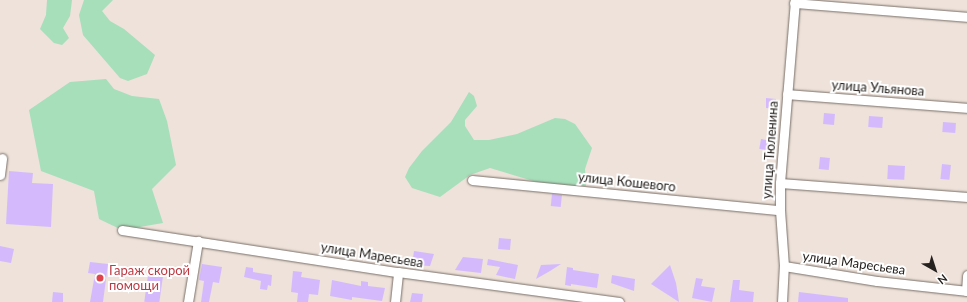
<!DOCTYPE html>
<meta charset="utf-8">
<style>
body{margin:0}
#map{position:relative;width:967px;height:302px;overflow:hidden;background:#eee2da;font-family:Lato,sans-serif}
div>[style]{position:absolute}
.green>*{inset:0;background:#a6dfba}
.building>*{inset:0;background:#d4bafd;transform-origin:0 0}
.roads{filter:drop-shadow(0 0 1px #796f68) drop-shadow(0 0 1px #796f68)}
.street>*{height:9px;margin:-4.5px;padding:0 4.5px;transform-origin:4.5px;border-radius:4.5px;background:#fff}
.dots>*{width:11px;height:11px;translate:-50% -50%;box-sizing:border-box;border:2px solid #fff;border-radius:50%}
span{translate:-50% -50%;white-space:nowrap;text-align:center;line-height:1.15;-webkit-text-stroke:4px #fff;paint-order:stroke}
.street-label{font-size:13px;color:#25211e}
.health-label{font-size:13px;color:#be3a42}
.left{translate:0 -50%;text-align:left}
.north{position:absolute;left:915px;top:250px;width:40px;height:40px;-webkit-text-stroke:3px #fff;paint-order:stroke;rotate:141deg;font-size:11px;font-weight:700;line-height:16px;text-align:center;color:#25211e}
.north::after{content:'';display:block;margin:auto;width:14px;height:18px;background:#25211e;clip-path:polygon(50% 0,100% 100%,50% 72%,0 100%)}
</style>
<div id="map">
<div class="green">
<div style="clip-path:polygon(47px 0,72px 0,70px 16px,63px 28px,69px 38px,62px 45px,54px 43px,40px 29px,46px 15px)"></div>
<div style="clip-path:polygon(84px 0,113px 0,102px 11px,110px 21px,124px 29px,155px 55px,147px 74px,128px 81px,120px 78px,83px 35px,79px 15px)"></div>
<div style="clip-path:polygon(106px 79px,114px 89px,132px 96px,159px 99px,167px 121px,176px 165px,152px 189px,163px 223px,122px 230px,99px 219px,94px 191px,41px 171px,29px 110px,70px 82px)"></div>
<div style="clip-path:polygon(469px 92px,474px 96px,477px 106px,465px 120px,465px 126px,474px 140px,489px 140px,517px 134px,555px 118px,565px 119px,575px 124px,592px 148px,585px 169px,586px 186px,572px 186px,540px 183px,490px 168px,470px 175px,440px 197px,412px 188px,405px 177px,409px 168px,422px 151px,451px 122px)"></div>
</div>
<div class="building">
<div style="clip-path:polygon(766px 98px,776px 99px,776px 109px,766px 108px)"></div>
<div style="left:824px;top:113px;width:11px;height:11px;rotate:5deg"></div>
<div style="left:869px;top:116px;width:14px;height:11px;rotate:4deg"></div>
<div style="left:943px;top:122px;width:13px;height:10px;rotate:4deg"></div>
<div style="left:761px;top:139px;width:11px;height:10px;rotate:10deg"></div>
<div style="left:820px;top:157px;width:10px;height:12px;rotate:6deg"></div>
<div style="left:942px;top:164px;width:9px;height:15px;rotate:6deg"></div>
<div style="left:888px;top:165px;width:17px;height:14px;rotate:3deg"></div>
<div style="clip-path:polygon(9px 171px,33px 173px,32px 183px,53px 184px,51px 227px,6px 224px)"></div>
<div style="left:552px;top:194px;width:10px;height:12px;rotate:6deg"></div>
<div style="left:499px;top:238px;width:12px;height:11px;rotate:5deg"></div>
<div style="clip-path:polygon(0 246px,14px 249px,11px 263px,0 261px)"></div>
<div style="clip-path:polygon(414px 251px,434px 254px,430px 266px,412px 265px)"></div>
<div style="clip-path:polygon(463px 257px,483px 259px,481px 273px,455px 270px)"></div>
<div style="clip-path:polygon(488px 259px,518px 265px,515px 279px,496px 275px,500px 267px,487px 265px)"></div>
<div style="clip-path:polygon(90px 262px,108px 264px,103px 302px,90px 302px,95px 274px,88px 273px)"></div>
<div style="clip-path:polygon(202px 264px,222px 267px,219px 283px,213px 282px,209px 302px,201px 302px,204px 281px,199px 280px)"></div>
<div style="clip-path:polygon(561px 264px,550px 271px,536px 279px,541px 265px)"></div>
<div style="clip-path:polygon(670px 265px,676px 283px,679px 302px,651px 284px)"></div>
<div style="clip-path:polygon(246px 267px,253px 268px,253px 272px,272px 275px,271px 286px,268px 285px,267px 290px,260px 289px,261px 281px,244px 277px)"></div>
<div style="clip-path:polygon(567px 267px,573px 268px,573px 270px,599px 274px,597px 288px,571px 284px,571px 286px,565px 285px)"></div>
<div style="left:149px;top:268px;width:15px;height:34px;rotate:8deg"></div>
<div style="clip-path:polygon(293px 271px,302px 272px,301px 277px,320px 280px,318px 295px,309px 294px,308px 302px,297px 302px,298px 293px,291px 292px)"></div>
<div style="clip-path:polygon(612px 275px,635px 279px,634px 291px,611px 283px)"></div>
<div style="clip-path:polygon(696px 278px,703px 279px,701px 286px,715px 288px,712px 302px,692px 298px)"></div>
<div style="clip-path:polygon(332px 280px,361px 286px,361px 281px,368px 282px,368px 286px,385px 288px,382px 301px,352px 297px,352px 300px,330px 296px)"></div>
<div style="clip-path:polygon(733px 280px,740px 280px,739px 290px,754px 292px,753px 302px,730px 302px)"></div>
<div style="clip-path:polygon(53px 292px,63px 293px,63px 302px,52px 302px)"></div>
<div style="clip-path:polygon(799px 292px,848px 298px,848px 302px,798px 302px)"></div>
<div style="clip-path:polygon(412px 293px,423px 294px,422px 302px,410px 302px)"></div>
</div>
<div class="roads">
<div class="street">
<div style="left:794px;top:3px;width:174px;rotate:4.6deg"></div>
<div style="left:787px;top:94px;width:181px;rotate:4.4deg"></div>
<div style="left:0;top:175px;width:17px;rotate:-83deg"></div>
<div style="left:472px;top:180px;width:309px;rotate:5.6deg"></div>
<div style="left:780px;top:183px;width:188px;rotate:4.3deg"></div>
<div style="left:122px;top:230px;width:279px;rotate:8.7deg"></div>
<div style="left:398px;top:272px;width:223px;rotate:7.7deg"></div>
<div style="left:784px;top:266px;width:94px;rotate:9.2deg"></div>
<div style="left:877px;top:281px;width:91px;rotate:6.3deg"></div>
<div style="left:966px;top:291px;width:16px;rotate:-86deg"></div>
<div style="left:188px;top:302px;width:62px;rotate:-80.7deg"></div>
<div style="left:395px;top:302px;width:30px;rotate:-84deg"></div>
<div style="left:782px;top:302px;width:36px;rotate:-87deg"></div>
<div style="left:784px;top:266px;width:56px;rotate:-94.1deg"></div>
<div style="left:780px;top:210px;width:27px;rotate:-90deg"></div>
<div style="left:780px;top:183px;width:184px;rotate:-85.3deg"></div>
</div>
</div>
<div class="dots">
<div style="left:100px;top:278px;background:#e0444e"></div>
</div>
<div class="street-label">
<span style="left:878px;top:88px;rotate:4deg">улица Ульянова</span>
<span style="left:770px;top:150px;rotate:-86deg">улица Тюленина</span>
<span style="left:627px;top:182px;rotate:6deg">улица Кошевого</span>
<span style="left:372px;top:255px;rotate:9deg">улица Маресьева</span>
<span style="left:854px;top:263px;rotate:8deg">улица Маресьева</span>
</div>
<div class="health-label">
<span class="left" style="left:109px;top:278px">Гараж скорой<br>помощи</span>
</div>
<div class="north">N</div>
</div>
